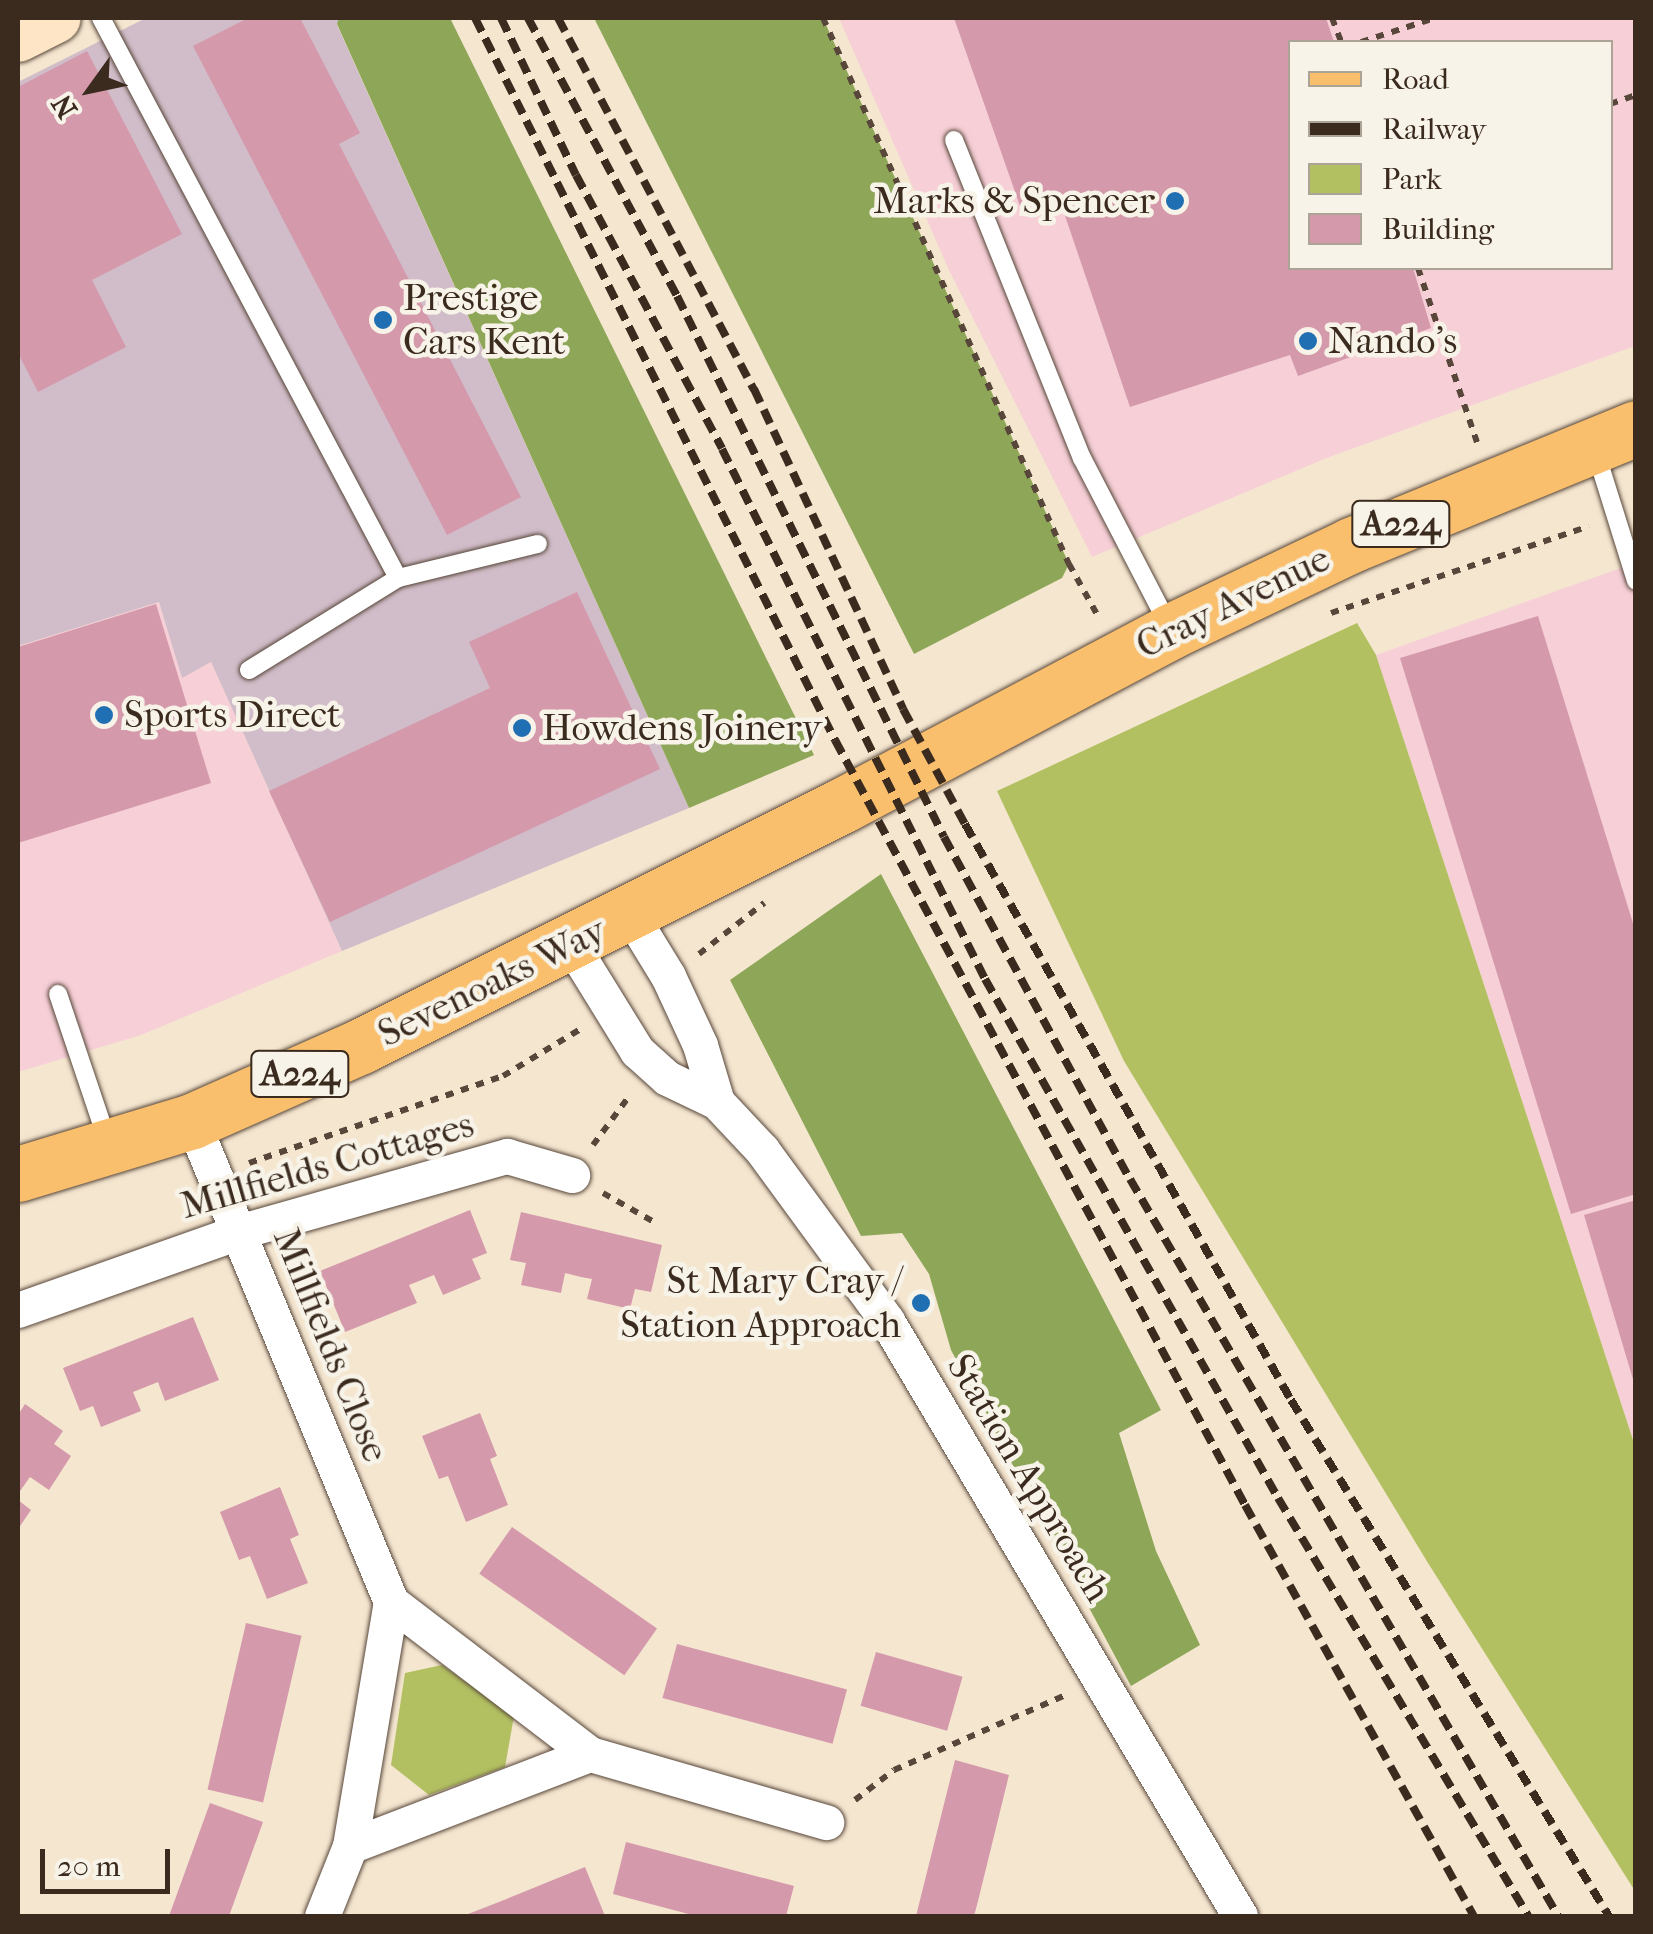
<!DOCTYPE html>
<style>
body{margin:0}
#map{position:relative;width:1653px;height:1934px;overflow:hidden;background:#f5e6d0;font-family:"IM FELL French Canon",serif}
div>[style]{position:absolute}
.built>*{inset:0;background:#f6cfd7}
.industrial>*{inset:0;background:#d1bdc9}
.green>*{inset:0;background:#b3c062}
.forest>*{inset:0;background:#8ea658}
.building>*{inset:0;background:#d499ab;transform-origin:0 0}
.path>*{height:6px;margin-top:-3px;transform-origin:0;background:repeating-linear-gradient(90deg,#574639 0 8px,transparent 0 16px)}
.roads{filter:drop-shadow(0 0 2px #574639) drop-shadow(0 0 2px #574639)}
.service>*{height:18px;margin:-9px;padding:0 9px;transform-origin:9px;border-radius:9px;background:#fff}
.minor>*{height:35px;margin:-17.5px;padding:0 17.5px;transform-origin:17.5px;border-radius:17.5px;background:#fff}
.secondary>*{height:50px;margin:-25px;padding:0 25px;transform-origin:25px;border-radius:25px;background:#fde5c5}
.primary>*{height:55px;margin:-27.5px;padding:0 27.5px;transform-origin:27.5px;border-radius:27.5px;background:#f9bf6d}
.rail>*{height:8px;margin-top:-4px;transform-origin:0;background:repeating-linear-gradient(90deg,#3b2a1e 0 15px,transparent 0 23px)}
.dots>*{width:28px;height:28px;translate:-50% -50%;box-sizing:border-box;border:5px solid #f7f3e8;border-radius:50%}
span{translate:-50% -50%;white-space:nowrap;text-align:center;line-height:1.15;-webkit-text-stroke:9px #f7f3e8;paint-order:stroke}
.shield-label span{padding:2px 8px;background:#f7f3e8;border:2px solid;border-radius:8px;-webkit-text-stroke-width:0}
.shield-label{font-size:35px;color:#3b2a1e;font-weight:700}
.poi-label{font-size:38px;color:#3b2a1e}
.right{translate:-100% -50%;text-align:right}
.left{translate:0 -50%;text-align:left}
.street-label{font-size:38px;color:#3b2a1e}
.frame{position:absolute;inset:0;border:20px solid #3b2a1e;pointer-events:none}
.legend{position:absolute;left:1288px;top:40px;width:325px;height:230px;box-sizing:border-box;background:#f7f3e8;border:2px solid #aca397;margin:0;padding:12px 18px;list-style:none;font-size:30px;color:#3b2a1e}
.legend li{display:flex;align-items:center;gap:20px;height:50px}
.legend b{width:50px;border:2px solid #aca397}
.north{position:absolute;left:40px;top:40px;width:100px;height:100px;-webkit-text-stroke:8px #f7f3e8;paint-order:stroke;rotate:237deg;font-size:28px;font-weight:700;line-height:40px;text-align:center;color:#3b2a1e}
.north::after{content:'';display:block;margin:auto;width:35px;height:45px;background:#3b2a1e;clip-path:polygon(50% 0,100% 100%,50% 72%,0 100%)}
.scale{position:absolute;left:40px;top:1849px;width:130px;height:45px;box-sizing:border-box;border:5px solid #3b2a1e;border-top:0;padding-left:12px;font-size:30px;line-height:35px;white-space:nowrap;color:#3b2a1e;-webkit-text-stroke:8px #f7f3e8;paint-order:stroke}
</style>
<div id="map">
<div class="built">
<div style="clip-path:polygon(evenodd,839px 18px,1635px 18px,1635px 346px,1324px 459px,1092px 557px,948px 268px,839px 18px,1290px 42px,1610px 42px,1610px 268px,1290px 268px,1290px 42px)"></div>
<div style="clip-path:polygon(1635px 563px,1635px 1446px,1376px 655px)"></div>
<div style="clip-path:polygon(159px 602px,182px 677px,211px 662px,342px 951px,141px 1035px,18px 1072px,18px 646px)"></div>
</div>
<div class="industrial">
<div style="clip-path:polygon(146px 18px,339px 18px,337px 25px,689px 808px,342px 951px,211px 662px,182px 678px,159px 602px,18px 646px,18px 82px)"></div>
</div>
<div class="green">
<div style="clip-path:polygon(1357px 623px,1376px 655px,1635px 1446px,1635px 1891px,1428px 1563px,1124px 1061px,997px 791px)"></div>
<div style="clip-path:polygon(442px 1665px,514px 1716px,505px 1767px,429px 1795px,391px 1765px,405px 1673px)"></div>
</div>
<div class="forest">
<div style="clip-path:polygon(339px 18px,450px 18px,814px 755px,689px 808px,337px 24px)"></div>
<div style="clip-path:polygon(594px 18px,823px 18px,1069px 564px,1062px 578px,914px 654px)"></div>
<div style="clip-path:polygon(881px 874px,1161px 1410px,1119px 1433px,1156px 1551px,1200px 1645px,1131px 1686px,951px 1350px,929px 1274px,902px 1233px,861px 1236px,730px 980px)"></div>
</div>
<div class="building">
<div style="clip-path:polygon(248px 18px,300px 18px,360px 133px,339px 144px,521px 497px,447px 535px,193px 46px)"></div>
<div style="clip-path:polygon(954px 18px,1326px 18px,1334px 42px,1290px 42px,1290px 268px,1413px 268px,1431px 328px,1298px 376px,1290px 355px,1130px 407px,1058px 195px,1020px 206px)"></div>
<div style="clip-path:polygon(87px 51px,182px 234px,92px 280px,126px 347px,38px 392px,18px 353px,18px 87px)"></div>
<div style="clip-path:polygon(577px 592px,660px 769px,330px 922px,269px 791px,490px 688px,469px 642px)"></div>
<div style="clip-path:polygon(156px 604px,211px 783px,18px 843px,18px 647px)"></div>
<div style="clip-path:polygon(1538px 616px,1636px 933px,1636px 1194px,1571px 1214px,1400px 658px)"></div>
<div style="clip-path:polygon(1636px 1200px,1636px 1386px,1635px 1386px,1584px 1215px)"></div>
<div style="clip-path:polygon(470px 1210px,487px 1253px,472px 1259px,481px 1279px,443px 1295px,434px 1275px,409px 1285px,417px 1303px,345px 1332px,320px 1271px)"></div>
<div style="clip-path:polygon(521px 1212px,662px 1245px,651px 1292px,635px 1289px,630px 1309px,587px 1299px,592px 1279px,581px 1277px,565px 1273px,561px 1293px,521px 1285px,526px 1263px,510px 1260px)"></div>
<div style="clip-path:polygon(193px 1317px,219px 1380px,165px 1401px,158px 1382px,133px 1392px,141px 1411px,101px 1427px,93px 1406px,80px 1411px,63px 1368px)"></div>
<div style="clip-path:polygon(25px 1404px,63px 1431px,54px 1444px,71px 1456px,49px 1490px,30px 1477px,18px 1494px,18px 1415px)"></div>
<div style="clip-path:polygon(480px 1413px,497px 1456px,490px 1459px,508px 1505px,466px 1522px,448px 1476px,439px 1479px,422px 1436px)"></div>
<div style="clip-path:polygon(280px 1487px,299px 1535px,290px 1539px,308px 1583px,267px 1599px,250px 1556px,239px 1560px,220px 1512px)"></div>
<div style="clip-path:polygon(18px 1500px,31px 1510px,18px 1529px)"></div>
<div style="left:512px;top:1527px;width:177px;height:57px;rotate:35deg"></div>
<div style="left:246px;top:1623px;width:57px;height:171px;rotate:13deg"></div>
<div style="left:677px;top:1644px;width:176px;height:56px;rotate:15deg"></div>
<div style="left:876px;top:1652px;width:90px;height:56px;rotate:16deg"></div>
<div style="clip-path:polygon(955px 1760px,1009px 1775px,978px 1901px,974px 1916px,916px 1916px)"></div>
<div style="clip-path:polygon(210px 1803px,263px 1822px,229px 1916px,169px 1916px)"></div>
<div style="clip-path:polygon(626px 1842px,794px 1886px,786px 1916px,696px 1916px,613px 1894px)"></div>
<div style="clip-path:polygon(585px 1867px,605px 1916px,463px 1916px,504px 1900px)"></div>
</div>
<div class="path">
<div style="left:823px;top:18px;width:599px;rotate:65.75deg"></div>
<div style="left:1069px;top:564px;width:60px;rotate:60.9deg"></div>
<div style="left:1332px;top:18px;width:26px;rotate:69deg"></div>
<div style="left:1361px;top:42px;width:78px;rotate:-18deg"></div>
<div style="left:1610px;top:104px;width:28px;rotate:-19deg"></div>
<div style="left:1418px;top:268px;width:184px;rotate:71.3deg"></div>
<div style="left:1331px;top:613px;width:272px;rotate:-18.6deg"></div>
<div style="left:699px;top:954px;width:83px;rotate:-38.1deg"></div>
<div style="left:593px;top:1145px;width:62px;rotate:-53.5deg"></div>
<div style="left:249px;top:1163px;width:268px;rotate:-18.9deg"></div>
<div style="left:503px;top:1076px;width:89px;rotate:-31.2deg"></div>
<div style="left:603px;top:1193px;width:59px;rotate:29.6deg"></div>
<div style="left:855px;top:1800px;width:49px;rotate:-37.6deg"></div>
<div style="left:894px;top:1770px;width:188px;rotate:-23.6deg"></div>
</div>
<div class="roads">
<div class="service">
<div style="left:101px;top:18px;width:634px;rotate:62.06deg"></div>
<div style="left:954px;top:140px;width:343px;rotate:68.1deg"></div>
<div style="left:1082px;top:458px;width:187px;rotate:62.6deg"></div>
<div style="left:1596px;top:453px;width:134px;rotate:72.6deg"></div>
<div style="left:249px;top:670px;width:175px;rotate:-31.7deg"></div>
<div style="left:398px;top:578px;width:144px;rotate:-13.7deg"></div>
<div style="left:58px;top:994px;width:154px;rotate:71.4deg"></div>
</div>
<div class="minor">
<div style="left:630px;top:914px;width:73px;rotate:58.5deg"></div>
<div style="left:668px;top:976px;width:76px;rotate:65.1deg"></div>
<div style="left:700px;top:1045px;width:59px;rotate:73.4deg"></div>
<div style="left:571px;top:944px;width:126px;rotate:58.3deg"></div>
<div style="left:637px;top:1051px;width:40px;rotate:42deg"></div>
<div style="left:667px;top:1078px;width:55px;rotate:25.6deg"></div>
<div style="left:717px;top:1102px;width:66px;rotate:46.8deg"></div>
<div style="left:762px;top:1150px;width:212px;rotate:53.8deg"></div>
<div style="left:887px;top:1321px;width:692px;rotate:59.32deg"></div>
<div style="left:192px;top:1121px;width:521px;rotate:67.52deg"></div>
<div style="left:391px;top:1602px;width:250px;rotate:37.4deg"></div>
<div style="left:590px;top:1754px;width:246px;rotate:16.1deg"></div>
<div style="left:18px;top:1310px;width:233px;rotate:-19.5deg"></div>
<div style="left:238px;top:1232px;width:280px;rotate:-15.8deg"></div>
<div style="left:507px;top:1156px;width:68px;rotate:16.3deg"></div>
<div style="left:350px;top:1846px;width:257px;rotate:-21deg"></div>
<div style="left:322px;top:1916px;width:75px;rotate:-68.2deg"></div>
<div style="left:350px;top:1846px;width:247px;rotate:-80.5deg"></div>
</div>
<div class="secondary">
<div style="left:18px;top:37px;width:42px;rotate:-26.6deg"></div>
</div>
<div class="primary">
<div style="left:18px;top:1174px;width:182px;rotate:-16.9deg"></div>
<div style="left:192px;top:1121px;width:185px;rotate:-23.9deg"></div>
<div style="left:361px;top:1046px;width:539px;rotate:-26.57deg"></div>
<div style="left:843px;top:805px;width:371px;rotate:-27.9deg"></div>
<div style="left:1171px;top:631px;width:199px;rotate:-25.5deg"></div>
<div style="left:1351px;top:545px;width:308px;rotate:-22.3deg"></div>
</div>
</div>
<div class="rail">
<div style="left:475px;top:18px;width:807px;rotate:63.5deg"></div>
<div style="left:835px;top:740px;width:868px;rotate:61.81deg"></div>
<div style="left:1245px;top:1505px;width:470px;rotate:60.9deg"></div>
<div style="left:501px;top:18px;width:174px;rotate:64.5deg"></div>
<div style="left:576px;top:175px;width:310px;rotate:61.9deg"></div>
<div style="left:722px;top:449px;width:592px;rotate:63.61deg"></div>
<div style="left:985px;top:979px;width:596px;rotate:60.55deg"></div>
<div style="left:1278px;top:1498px;width:487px;rotate:59.1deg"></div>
<div style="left:528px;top:18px;width:315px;rotate:61.8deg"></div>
<div style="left:677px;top:296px;width:603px;rotate:63.73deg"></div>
<div style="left:944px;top:837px;width:389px;rotate:61.5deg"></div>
<div style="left:1130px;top:1179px;width:852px;rotate:59.85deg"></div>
<div style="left:558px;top:18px;width:420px;rotate:62.2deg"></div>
<div style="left:754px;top:389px;width:353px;rotate:65deg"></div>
<div style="left:903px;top:709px;width:131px;rotate:61.7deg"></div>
<div style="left:965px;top:824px;width:662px;rotate:60.49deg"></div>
<div style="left:1291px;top:1400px;width:606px;rotate:58.36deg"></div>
</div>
<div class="dots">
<div style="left:1175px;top:201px;background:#1f6fb2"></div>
<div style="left:383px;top:320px;background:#1f6fb2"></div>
<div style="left:1308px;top:341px;background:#1f6fb2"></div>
<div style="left:104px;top:715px;background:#1f6fb2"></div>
<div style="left:522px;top:728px;background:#1f6fb2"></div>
<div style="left:921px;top:1303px;background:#1f6fb2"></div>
</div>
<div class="shield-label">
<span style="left:1401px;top:524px">A224</span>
<span style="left:300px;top:1074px">A224</span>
</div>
<div class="poi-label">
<span class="right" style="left:1155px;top:201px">Marks &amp; Spencer</span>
<span class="left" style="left:403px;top:320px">Prestige<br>Cars Kent</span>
<span class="left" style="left:1328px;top:341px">Nando's</span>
<span class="left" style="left:124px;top:715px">Sports Direct</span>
<span class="left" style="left:542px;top:728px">Howdens Joinery</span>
<span class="right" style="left:901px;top:1303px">St Mary Cray /<br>Station Approach</span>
</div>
<div class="street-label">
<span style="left:1233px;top:602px;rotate:-26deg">Cray Avenue</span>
<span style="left:492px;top:982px;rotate:-26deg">Sevenoaks Way</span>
<span style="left:327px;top:1165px;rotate:-16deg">Millfields Cottages</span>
<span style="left:331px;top:1345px;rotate:68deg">Millfields Close</span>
<span style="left:1029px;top:1478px;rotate:59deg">Station Approach</span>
</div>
<div class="frame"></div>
<ul class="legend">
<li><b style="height:12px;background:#f9bf6d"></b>Road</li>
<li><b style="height:12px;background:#3b2a1e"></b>Railway</li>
<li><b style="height:28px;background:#b3c062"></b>Park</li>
<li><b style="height:28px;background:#d499ab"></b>Building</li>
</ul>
<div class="north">N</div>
<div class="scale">20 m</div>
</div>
